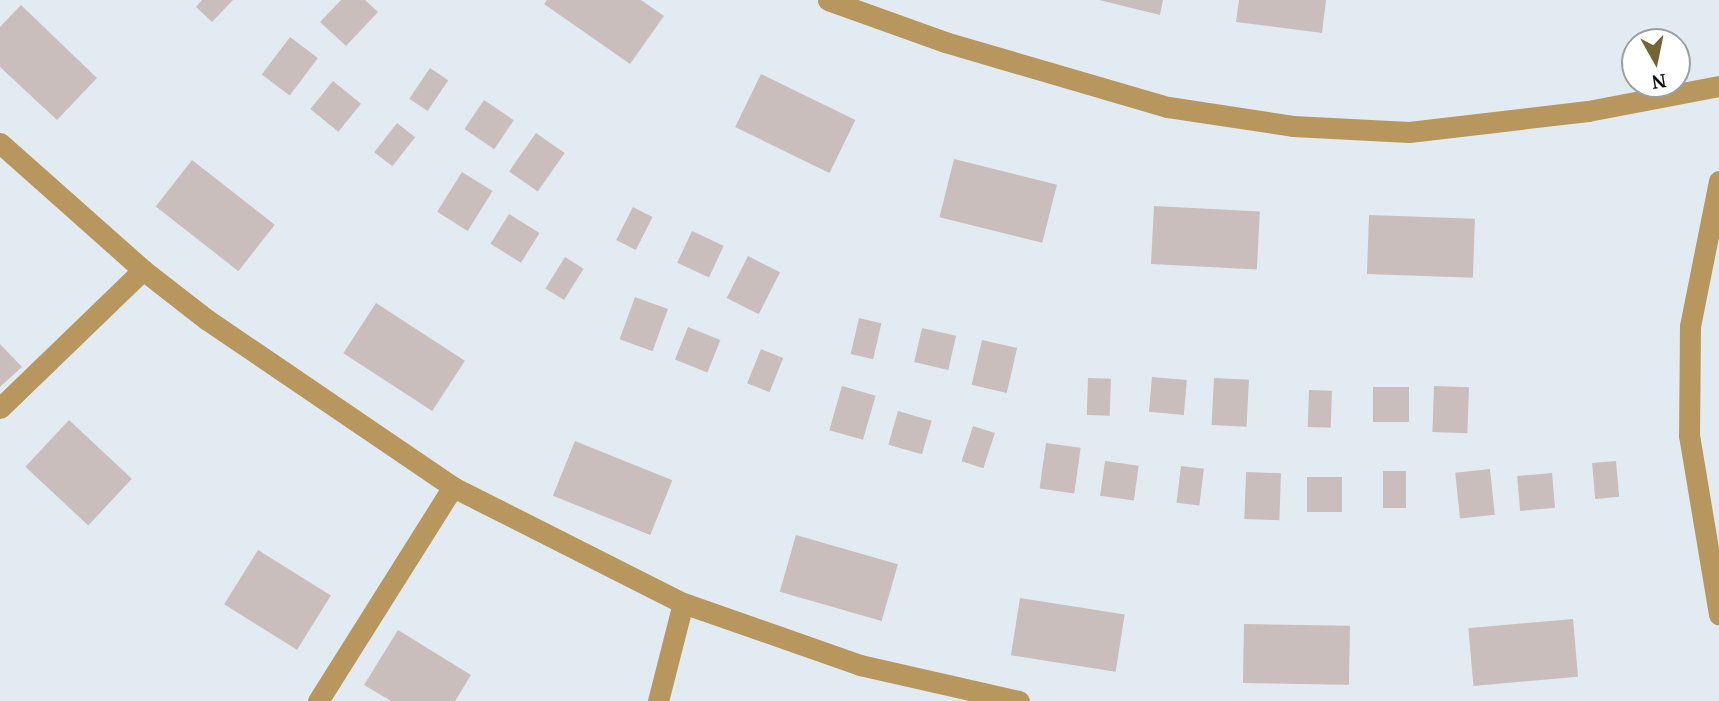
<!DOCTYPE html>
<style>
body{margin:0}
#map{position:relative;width:1719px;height:701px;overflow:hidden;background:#e3ebf2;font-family:"PT Serif",serif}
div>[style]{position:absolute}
.building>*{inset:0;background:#c9bebc;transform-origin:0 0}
.minor>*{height:21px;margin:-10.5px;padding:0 10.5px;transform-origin:10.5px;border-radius:10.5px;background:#b8975e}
span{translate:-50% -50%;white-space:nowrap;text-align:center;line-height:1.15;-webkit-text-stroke:5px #fff;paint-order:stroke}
.north{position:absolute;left:1621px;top:28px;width:70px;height:70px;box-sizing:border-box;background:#fff;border:2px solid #9d9f9f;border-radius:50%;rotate:171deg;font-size:19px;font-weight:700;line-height:28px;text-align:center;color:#0b0e10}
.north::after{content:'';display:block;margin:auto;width:24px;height:32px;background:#786232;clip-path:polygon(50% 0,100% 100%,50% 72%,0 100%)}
</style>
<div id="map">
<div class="building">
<div style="clip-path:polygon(202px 0,233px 0,212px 22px,196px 7px)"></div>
<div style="clip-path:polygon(341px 0,365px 0,378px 12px,346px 46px,320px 22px)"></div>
<div style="clip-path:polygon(547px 0,641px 0,664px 16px,630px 64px,544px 4px)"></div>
<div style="clip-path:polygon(1099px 0,1163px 0,1160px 15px)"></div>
<div style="clip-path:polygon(1239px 0,1326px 0,1322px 33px,1236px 22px)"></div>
<div style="clip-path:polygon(21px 5px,97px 78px,57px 120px,0 67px,0 27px)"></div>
<div style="left:290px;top:37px;width:35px;height:47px;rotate:37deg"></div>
<div style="left:430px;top:68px;width:22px;height:37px;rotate:34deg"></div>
<div style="left:761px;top:74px;width:105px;height:59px;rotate:26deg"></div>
<div style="left:333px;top:81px;width:36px;height:36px;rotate:39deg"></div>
<div style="left:484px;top:100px;width:36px;height:35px;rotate:34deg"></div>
<div style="left:397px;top:123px;width:23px;height:37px;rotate:38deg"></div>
<div style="left:536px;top:133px;width:35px;height:47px;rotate:35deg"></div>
<div style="left:954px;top:159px;width:106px;height:60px;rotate:14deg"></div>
<div style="left:192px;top:160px;width:105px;height:59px;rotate:38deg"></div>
<div style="left:462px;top:172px;width:36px;height:47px;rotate:32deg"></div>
<div style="left:1154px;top:206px;width:106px;height:58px;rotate:3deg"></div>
<div style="left:633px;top:207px;width:22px;height:37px;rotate:27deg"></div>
<div style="left:509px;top:214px;width:36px;height:35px;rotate:32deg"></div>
<div style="left:1369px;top:215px;width:106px;height:59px;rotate:2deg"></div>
<div style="left:692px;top:231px;width:35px;height:35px;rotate:25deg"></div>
<div style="left:748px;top:256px;width:36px;height:47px;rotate:27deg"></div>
<div style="left:565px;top:257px;width:22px;height:37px;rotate:32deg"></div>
<div style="left:635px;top:297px;width:35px;height:45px;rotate:20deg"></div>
<div style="left:376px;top:303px;width:106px;height:60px;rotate:33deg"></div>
<div style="left:859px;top:318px;width:23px;height:37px;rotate:13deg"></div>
<div style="left:688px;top:327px;width:35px;height:35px;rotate:22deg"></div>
<div style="left:922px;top:328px;width:35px;height:35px;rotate:13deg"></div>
<div style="left:982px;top:340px;width:36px;height:46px;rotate:13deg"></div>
<div style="clip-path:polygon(0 344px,22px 367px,0 387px)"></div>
<div style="left:761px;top:349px;width:24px;height:37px;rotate:22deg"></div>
<div style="left:1152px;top:377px;width:35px;height:35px;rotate:5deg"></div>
<div style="left:1088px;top:378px;width:23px;height:37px;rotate:2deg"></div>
<div style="left:1214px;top:378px;width:35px;height:47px;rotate:3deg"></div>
<div style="left:842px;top:386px;width:35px;height:46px;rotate:16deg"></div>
<div style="left:1434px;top:386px;width:35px;height:46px;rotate:2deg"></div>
<div style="left:1373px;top:387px;width:36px;height:35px"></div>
<div style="left:1309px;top:390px;width:23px;height:37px;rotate:2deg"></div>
<div style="left:898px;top:411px;width:35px;height:35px;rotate:16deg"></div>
<div style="left:69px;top:420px;width:86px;height:64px;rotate:43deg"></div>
<div style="left:973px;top:426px;width:23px;height:37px;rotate:18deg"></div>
<div style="left:575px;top:441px;width:105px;height:59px;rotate:22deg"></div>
<div style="left:1046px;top:443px;width:35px;height:46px;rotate:8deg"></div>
<div style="left:1105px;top:461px;width:34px;height:35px;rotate:8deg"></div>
<div style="left:1616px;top:461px;width:36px;height:24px;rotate:85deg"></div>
<div style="left:1181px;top:466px;width:23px;height:37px;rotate:7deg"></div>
<div style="left:1490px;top:469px;width:46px;height:35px;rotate:84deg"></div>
<div style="left:1383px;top:471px;width:23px;height:37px"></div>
<div style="left:1246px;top:472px;width:35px;height:47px;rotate:2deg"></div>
<div style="left:1552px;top:473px;width:35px;height:35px;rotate:85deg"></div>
<div style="left:1307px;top:477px;width:35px;height:35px"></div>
<div style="left:796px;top:535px;width:106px;height:59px;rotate:16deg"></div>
<div style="left:258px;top:550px;width:86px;height:64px;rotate:32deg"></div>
<div style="left:1020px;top:598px;width:106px;height:58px;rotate:9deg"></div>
<div style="left:1573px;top:619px;width:58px;height:105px;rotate:85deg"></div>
<div style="left:1244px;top:624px;width:106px;height:59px;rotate:1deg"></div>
<div style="clip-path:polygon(398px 630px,471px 675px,455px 701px,391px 701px,364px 685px)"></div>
</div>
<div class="minor">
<div style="left:828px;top:0;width:124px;rotate:19.7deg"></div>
<div style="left:945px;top:42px;width:232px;rotate:16.3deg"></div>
<div style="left:1168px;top:107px;width:126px;rotate:8.6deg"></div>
<div style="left:1293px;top:126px;width:116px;rotate:3deg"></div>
<div style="left:1409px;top:132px;width:180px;rotate:-6.7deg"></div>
<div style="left:1588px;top:111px;width:133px;rotate:-10.8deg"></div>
<div style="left:0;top:143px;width:191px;rotate:41.6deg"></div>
<div style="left:143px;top:270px;width:80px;rotate:37.9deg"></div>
<div style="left:206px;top:319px;width:299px;rotate:34.2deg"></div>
<div style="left:453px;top:487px;width:258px;rotate:26.8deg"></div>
<div style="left:683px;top:603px;width:188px;rotate:19.3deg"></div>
<div style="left:860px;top:665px;width:163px;rotate:12.8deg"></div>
<div style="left:1719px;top:181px;width:148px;rotate:101.3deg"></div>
<div style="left:1690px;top:326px;width:109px;rotate:90.5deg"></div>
<div style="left:1689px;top:435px;width:182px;rotate:80.5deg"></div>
<div style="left:0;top:408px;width:199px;rotate:-44deg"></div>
<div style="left:318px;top:701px;width:253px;rotate:-57.8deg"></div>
<div style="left:658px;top:701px;width:101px;rotate:-75.7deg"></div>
</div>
<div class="north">N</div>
</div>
